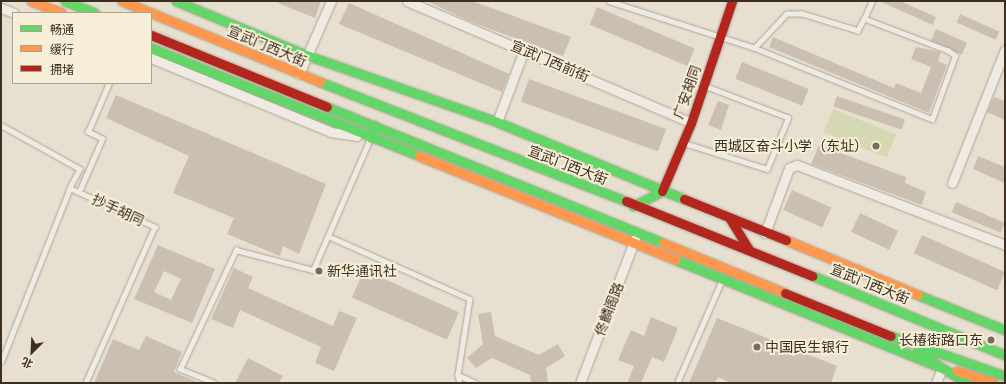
<!DOCTYPE html>
<meta charset="utf-8">
<style>
body{margin:0}
#map{position:relative;width:1006px;height:384px;overflow:hidden;background:#e7e0d1;font-family:"PT Serif","Noto Sans SC",serif}
div>[style]{position:absolute}
.green>*{inset:0;background:#d6d7b3;transform-origin:0 0}
.building>*{inset:0;background:#cbbfb2;transform-origin:0 0}
.roads{filter:drop-shadow(0 0 1px #ada599) drop-shadow(0 0 1px #ada599)}
.lane>*{height:4.5px;margin:-2.25px;padding:0 2.25px;transform-origin:2.25px;border-radius:2.25px;background:#efebe3}
.street>*{height:9px;margin:-4.5px;padding:0 4.5px;transform-origin:4.5px;border-radius:4.5px;background:#efebe3}
.fast>*{height:9px;margin:-4.5px;padding:0 4.5px;transform-origin:4.5px;border-radius:4.5px;background:#63d668}
.slow>*{height:9px;margin:-4.5px;padding:0 4.5px;transform-origin:4.5px;border-radius:4.5px;background:#ff974d}
.jam>*{height:9px;margin:-4.5px;padding:0 4.5px;transform-origin:4.5px;border-radius:4.5px;background:#b3261e}
.dots>*{width:11px;height:11px;translate:-50% -50%;box-sizing:border-box;border:2px solid #f7eed8;border-radius:50%}
span{translate:-50% -50%;white-space:nowrap;text-align:center;line-height:1.15;-webkit-text-stroke:4px #f7eed8;paint-order:stroke}
.street-label{font-size:14px;color:#3d2e20}
.poi-label{font-size:14px;color:#3d2e20}
.right{translate:-100% -50%;text-align:right}
.left{translate:0 -50%;text-align:left}
.frame{position:absolute;inset:0;border:2px solid #3d2e20;pointer-events:none}
.legend{position:absolute;left:12px;top:12px;width:140px;height:72px;box-sizing:border-box;background:#f7eed8;border:1px solid #ada18e;margin:0;padding:5px 7px;list-style:none;font-size:12px;color:#3d2e20}
.legend li{display:flex;align-items:center;gap:8px;height:20px}
.legend b{width:20px;border:1px solid #ada18e}
.north{position:absolute;left:12px;top:332px;width:40px;height:40px;-webkit-text-stroke:3px #f7eed8;paint-order:stroke;rotate:204deg;font-size:11px;font-weight:700;line-height:16px;text-align:center;color:#3d2e20}
.north::after{content:'';display:block;margin:auto;width:14px;height:18px;background:#3d2e20;clip-path:polygon(50% 0,100% 100%,50% 72%,0 100%)}
</style>
<div id="map">
<div class="green">
<div style="left:833px;top:109px;width:68px;height:25px;rotate:22deg"></div>
</div>
<div class="building">
<div style="clip-path:polygon(273px 1px,321px 1px,315px 18px)"></div>
<div style="clip-path:polygon(427px 1px,472px 1px,571px 37px,563px 56px,469px 21px)"></div>
<div style="clip-path:polygon(879px 1px,900px 1px,936px 17px,933px 25px)"></div>
<div style="clip-path:polygon(349px 3px,509px 74px,502px 92px,339px 24px)"></div>
<div style="left:597px;top:7px;width:106px;height:19px;rotate:23deg"></div>
<div style="left:960px;top:14px;width:43px;height:9px;rotate:24deg"></div>
<div style="left:936px;top:29px;width:34px;height:13px;rotate:24deg"></div>
<div style="clip-path:polygon(773px 37px,894px 88px,896px 83px,921px 93px,931px 67px,911px 59px,916px 47px,941px 52px,938px 61px,947px 65px,929px 113px,769px 47px)"></div>
<div style="left:742px;top:62px;width:72px;height:18px;rotate:22deg"></div>
<div style="left:529px;top:79px;width:146px;height:24px;rotate:20deg"></div>
<div style="clip-path:polygon(116px 95px,326px 184px,299px 254px,283px 246px,280px 256px,227px 234px,234px 218px,173px 193px,189px 156px,106px 118px)"></div>
<div style="left:837px;top:96px;width:72px;height:11px;rotate:19deg"></div>
<div style="clip-path:polygon(994px 97px,1005px 101px,1005px 120px,987px 112px)"></div>
<div style="clip-path:polygon(718px 101px,729px 105px,721px 130px,708px 125px)"></div>
<div style="clip-path:polygon(819px 145px,906px 177px,905px 183px,926px 192px,922px 205px,811px 164px)"></div>
<div style="clip-path:polygon(978px 156px,1005px 167px,1005px 183px,973px 169px)"></div>
<div style="left:792px;top:190px;width:43px;height:22px;rotate:24deg"></div>
<div style="left:956px;top:202px;width:53px;height:11px;rotate:23deg"></div>
<div style="left:860px;top:213px;width:42px;height:21px;rotate:25deg"></div>
<div style="left:922px;top:235px;width:91px;height:20px;rotate:24deg"></div>
<div style="clip-path:polygon(evenodd,158px 245px,215px 269px,192px 323px,134px 299px,158px 245px,164px 271px,181px 279px,171px 300px,154px 292px,164px 271px)"></div>
<div style="clip-path:polygon(234px 268px,253px 277px,248px 288px,333px 326px,339px 311px,357px 318px,334px 371px,315px 363px,321px 347px,240px 310px,233px 328px,211px 319px)"></div>
<div style="left:364px;top:270px;width:104px;height:30px;rotate:24deg"></div>
<div style="clip-path:polygon(491px 312px,495px 336px,539px 355px,558px 344px,565px 356px,546px 368px,548px 383px,531px 383px,530px 375px,492px 358px,476px 368px,467px 358px,483px 344px,478px 314px)"></div>
<div style="clip-path:polygon(651px 317px,678px 328px,664px 362px,652px 357px,641px 383px,627px 383px,634px 366px,618px 360px,631px 330px,644px 336px)"></div>
<div style="clip-path:polygon(717px 318px,837px 366px,831px 383px,731px 383px,718px 377px,715px 383px,689px 383px)"></div>
<div style="clip-path:polygon(146px 336px,182px 352px,174px 372px,199px 383px,94px 383px,113px 339px,139px 350px)"></div>
<div style="clip-path:polygon(248px 358px,283px 376px,279px 383px,235px 383px)"></div>
</div>
<div class="roads">
<div class="lane">
<div style="left:609px;top:1px;width:153px;rotate:17.8deg"></div>
<div style="left:755px;top:48px;width:191px;rotate:21.9deg"></div>
<div style="left:932px;top:119px;width:67px;rotate:-69.9deg"></div>
<div style="left:955px;top:56px;width:9px;rotate:-144deg"></div>
<div style="left:948px;top:51px;width:90px;rotate:-159.1deg"></div>
<div style="left:864px;top:19px;width:13px;rotate:117deg"></div>
<div style="left:858px;top:31px;width:59px;rotate:-163.1deg"></div>
<div style="left:802px;top:14px;width:15px;rotate:180deg"></div>
<div style="left:787px;top:14px;width:47px;rotate:133.3deg"></div>
<div style="left:864px;top:19px;width:20px;rotate:-66deg"></div>
<div style="left:1px;top:125px;width:90px;rotate:29.1deg"></div>
<div style="left:80px;top:169px;width:21px;rotate:118deg"></div>
<div style="left:70px;top:188px;width:94px;rotate:24.6deg"></div>
<div style="left:155px;top:227px;width:171px;rotate:113.9deg"></div>
<div style="left:684px;top:143px;width:87px;rotate:17.4deg"></div>
<div style="left:767px;top:169px;width:55px;rotate:-67.6deg"></div>
<div style="left:788px;top:118px;width:90px;rotate:-159.1deg"></div>
<div style="left:79px;top:192px;width:58px;rotate:-66.5deg"></div>
<div style="left:102px;top:139px;width:16px;rotate:-153deg"></div>
<div style="left:88px;top:132px;width:53px;rotate:-66.8deg"></div>
<div style="left:328px;top:236px;width:155px;rotate:23.9deg"></div>
<div style="left:470px;top:299px;width:77px;rotate:99deg"></div>
<div style="left:458px;top:375px;width:8px;rotate:76deg"></div>
<div style="left:1px;top:362px;width:187px;rotate:-68.4deg"></div>
<div style="left:458px;top:375px;width:20px;rotate:24deg"></div>
<div style="left:214px;top:383px;width:37px;rotate:-158deg"></div>
<div style="left:180px;top:369px;width:132px;rotate:-64.8deg"></div>
<div style="left:236px;top:250px;width:80px;rotate:14.6deg"></div>
<div style="left:313px;top:270px;width:143px;rotate:-66.5deg"></div>
<div style="left:677px;top:383px;width:112px;rotate:-66.4deg"></div>
</div>
<div class="street">
<div style="left:407px;top:1px;width:309px;rotate:23.2deg"></div>
<div style="left:1px;top:8px;width:14px;rotate:21deg"></div>
<div style="left:151px;top:58px;width:195px;rotate:22.3deg"></div>
<div style="left:331px;top:132px;width:26px;rotate:9deg"></div>
<div style="left:299px;top:74px;width:80px;rotate:-66.3deg"></div>
<div style="left:497px;top:122px;width:77px;rotate:-69.4deg"></div>
<div style="left:952px;top:183px;width:143px;rotate:-68.3deg"></div>
<div style="left:765px;top:233px;width:69px;rotate:-69.7deg"></div>
<div style="left:789px;top:168px;width:9px;rotate:-21deg"></div>
<div style="left:797px;top:165px;width:223px;rotate:21deg"></div>
<div style="left:580px;top:383px;width:154px;rotate:-69.1deg"></div>
<div style="left:936px;top:383px;width:16px;rotate:-68deg"></div>
</div>
<div class="fast">
<div style="left:65px;top:1px;width:32px;rotate:22deg"></div>
<div style="left:176px;top:1px;width:144px;rotate:22.5deg"></div>
<div style="left:309px;top:56px;width:199px;rotate:19.3deg"></div>
<div style="left:497px;top:122px;width:202px;rotate:22.4deg"></div>
<div style="left:151px;top:48px;width:289px;rotate:21.9deg"></div>
<div style="left:320px;top:82px;width:328px;rotate:21.3deg"></div>
<div style="left:327px;top:107px;width:362px;rotate:22deg"></div>
<div style="left:371px;top:138px;width:13px;rotate:-72deg"></div>
<div style="left:633px;top:206px;width:33px;rotate:-27deg"></div>
<div style="left:676px;top:260px;width:287px;rotate:22.1deg"></div>
<div style="left:942px;top:368px;width:30px;rotate:30deg"></div>
<div style="left:813px;top:276px;width:208px;rotate:22.4deg"></div>
<div style="left:918px;top:295px;width:94px;rotate:21.9deg"></div>
<div style="left:891px;top:336px;width:121px;rotate:19.3deg"></div>
<div style="left:918px;top:351px;width:29px;rotate:35deg"></div>
</div>
<div class="slow">
<div style="left:31px;top:1px;width:33px;rotate:21deg"></div>
<div style="left:122px;top:1px;width:214px;rotate:22.2deg"></div>
<div style="left:419px;top:156px;width:277px;rotate:22deg"></div>
<div style="left:786px;top:240px;width:143px;rotate:22.6deg"></div>
<div style="left:663px;top:243px;width:132px;rotate:22.3deg"></div>
<div style="left:957px;top:371px;width:38px;rotate:18deg"></div>
</div>
<div class="jam">
<div style="left:151px;top:35px;width:190px;rotate:22.2deg"></div>
<div style="left:662px;top:191px;width:74px;rotate:-66.9deg"></div>
<div style="left:691px;top:123px;width:129px;rotate:-71.4deg"></div>
<div style="left:684px;top:199px;width:110px;rotate:21.9deg"></div>
<div style="left:626px;top:201px;width:201px;rotate:21.9deg"></div>
<div style="left:730px;top:219px;width:36px;rotate:58deg"></div>
<div style="left:785px;top:293px;width:114px;rotate:22.1deg"></div>
</div>
</div>
<div class="dots">
<div style="left:876px;top:146px;background:#786c5e"></div>
<div style="left:319px;top:271px;background:#786c5e"></div>
<div style="left:991px;top:340px;background:#786c5e"></div>
<div style="left:757px;top:347px;background:#786c5e"></div>
</div>
<div class="street-label">
<span style="left:267px;top:46px;rotate:23deg">宣武门西大街</span>
<span style="left:550px;top:61px;rotate:23deg">宣武门西前街</span>
<span style="left:687px;top:92px;rotate:-70deg">广安胡同</span>
<span style="left:568px;top:165px;rotate:21deg">宣武门西大街</span>
<span style="left:118px;top:210px;rotate:25deg">抄手胡同</span>
<span style="left:870px;top:284px;rotate:22deg">宣武门西大街</span>
<span style="left:609px;top:309px;rotate:-69deg">佟麟阁路</span>
</div>
<div class="poi-label">
<span class="right" style="left:868px;top:146px">西城区奋斗小学（东址）</span>
<span class="left" style="left:327px;top:271px">新华通讯社</span>
<span class="right" style="left:983px;top:340px">长椿街路口东</span>
<span class="left" style="left:765px;top:347px">中国民生银行</span>
</div>
<div class="frame"></div>
<ul class="legend">
<li><b style="height:5px;background:#63d668"></b>畅通</li>
<li><b style="height:5px;background:#ff974d"></b>缓行</li>
<li><b style="height:5px;background:#b3261e"></b>拥堵</li>
</ul>
<div class="north">北</div>
</div>
